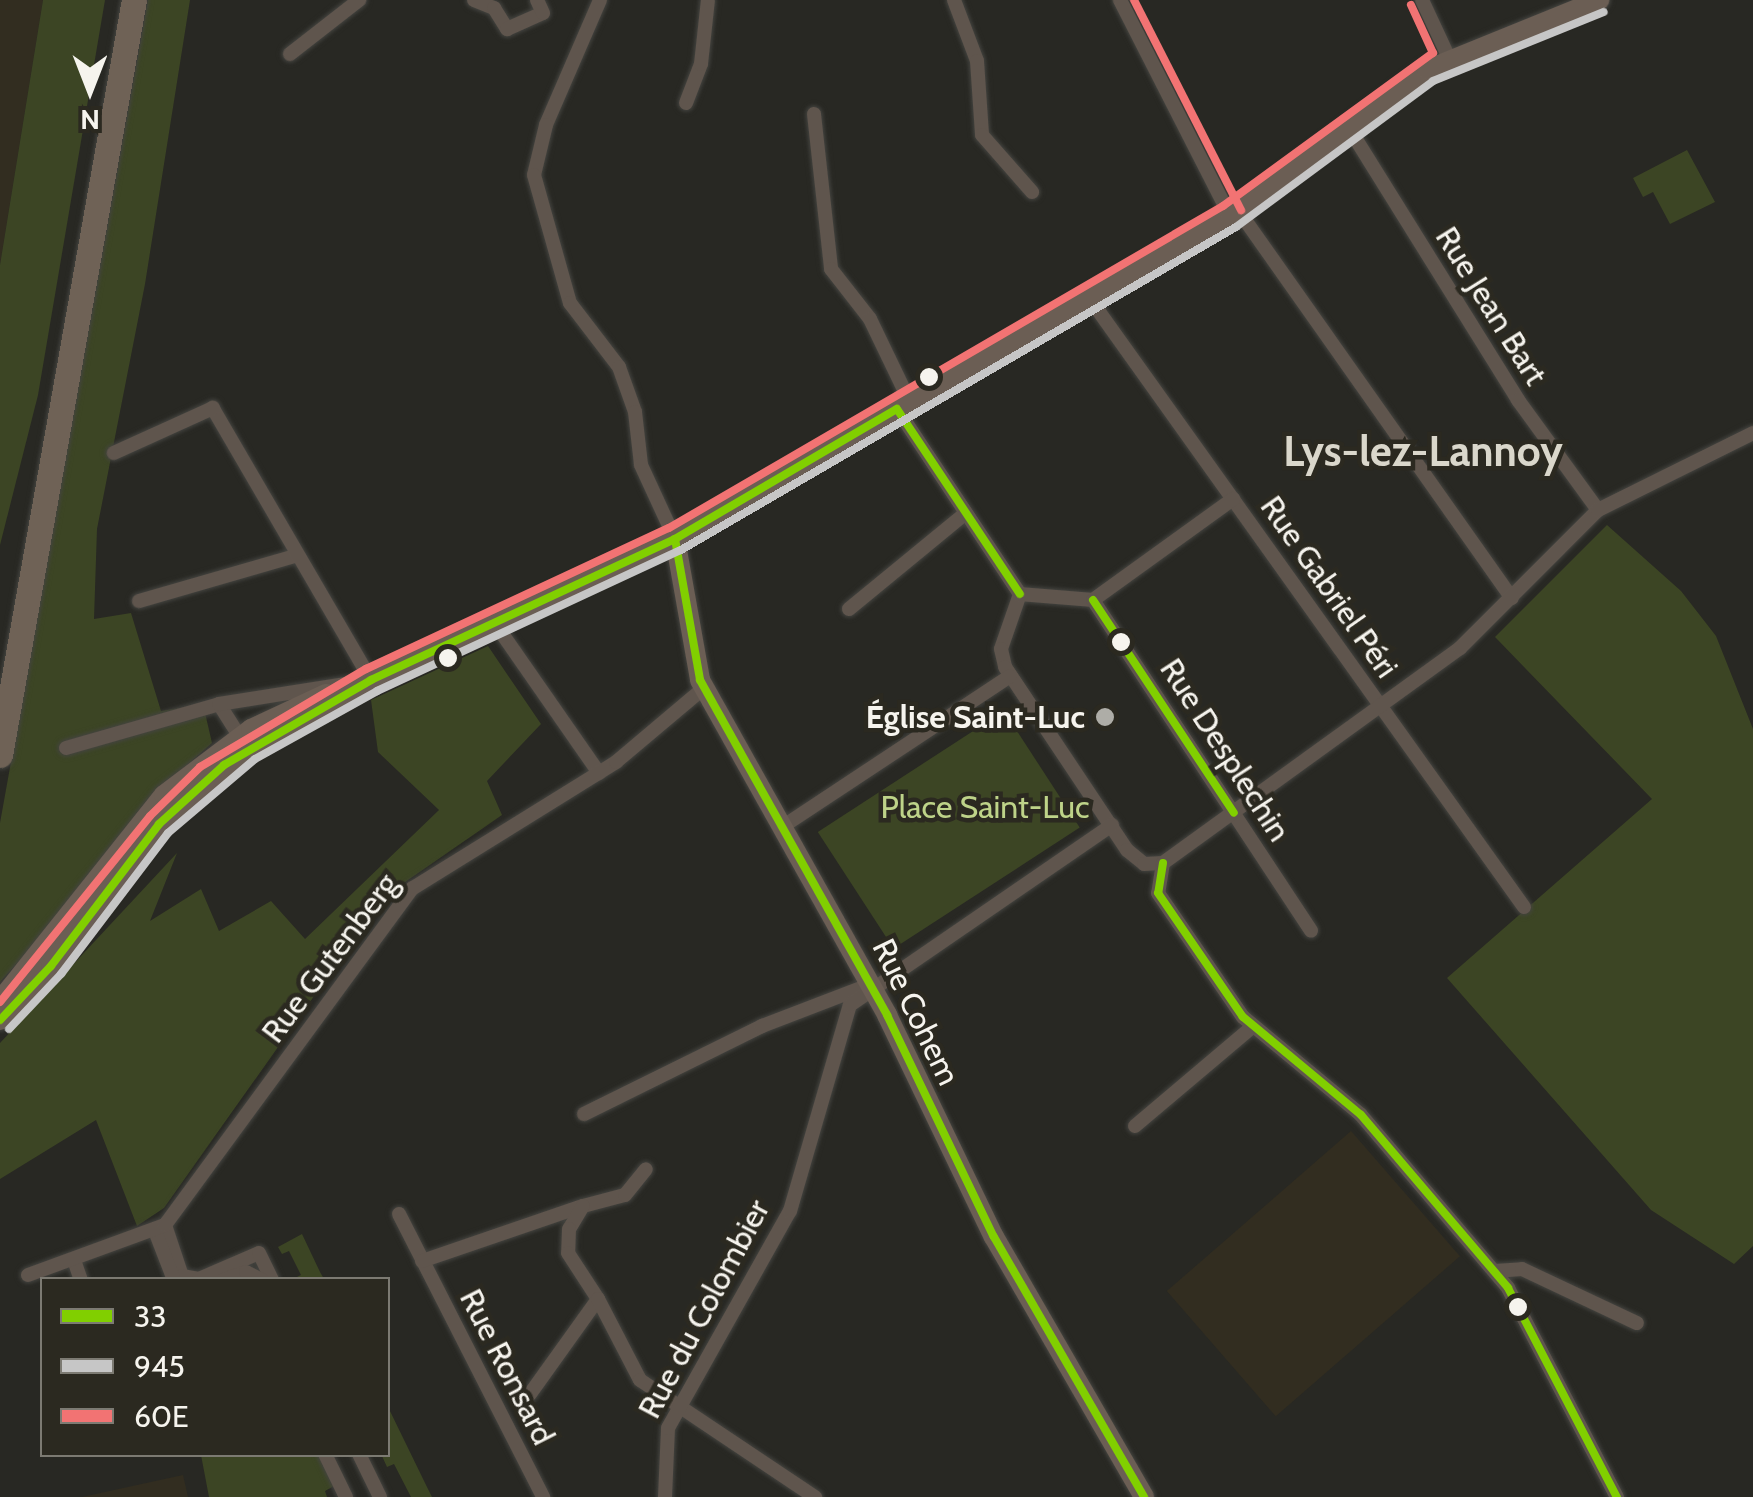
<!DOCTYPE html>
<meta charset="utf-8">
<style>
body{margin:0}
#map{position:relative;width:1753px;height:1497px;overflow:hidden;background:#282823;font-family:Cabin,sans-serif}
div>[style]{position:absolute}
.built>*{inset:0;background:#322d20;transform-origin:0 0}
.green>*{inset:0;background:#3c4524;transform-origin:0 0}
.roads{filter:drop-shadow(0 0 2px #444440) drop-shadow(0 0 2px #444440)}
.street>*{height:14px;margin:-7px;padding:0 7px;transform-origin:7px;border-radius:7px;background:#5f554d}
.secondary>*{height:20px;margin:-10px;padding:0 10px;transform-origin:10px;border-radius:10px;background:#6b5e54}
.highway>*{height:25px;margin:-12.5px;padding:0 12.5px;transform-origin:12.5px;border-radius:12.5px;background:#6f6256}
.bus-1>*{height:8px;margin:-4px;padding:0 4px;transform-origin:4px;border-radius:4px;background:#81cf00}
.bus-2>*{height:8px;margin:-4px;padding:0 4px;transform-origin:4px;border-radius:4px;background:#c6c6c6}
.bus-3>*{height:8px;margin:-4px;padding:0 4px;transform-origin:4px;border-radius:4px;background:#f27373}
.dots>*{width:28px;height:28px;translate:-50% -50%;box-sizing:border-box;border:5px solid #2b2920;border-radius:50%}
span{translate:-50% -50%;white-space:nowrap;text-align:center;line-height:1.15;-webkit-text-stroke:9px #2b2920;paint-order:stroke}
.street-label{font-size:32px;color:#f6f4ee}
.poi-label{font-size:32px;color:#f6f4ee;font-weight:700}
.right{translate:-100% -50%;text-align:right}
.park-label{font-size:32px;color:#bed389}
.district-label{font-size:42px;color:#dad7cb;font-weight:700}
.legend{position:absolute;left:40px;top:1277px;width:350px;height:180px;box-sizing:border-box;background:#2b2920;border:2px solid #7c7a72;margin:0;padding:12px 18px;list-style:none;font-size:30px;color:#f6f4ee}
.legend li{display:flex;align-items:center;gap:20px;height:50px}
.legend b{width:50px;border:2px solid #7c7a72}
.north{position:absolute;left:40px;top:40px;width:100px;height:100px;-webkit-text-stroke:8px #2b2920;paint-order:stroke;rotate:180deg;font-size:28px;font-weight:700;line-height:40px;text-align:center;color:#f6f4ee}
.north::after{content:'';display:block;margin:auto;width:35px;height:45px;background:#f6f4ee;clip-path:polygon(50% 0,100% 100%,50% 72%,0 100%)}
</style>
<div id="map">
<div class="built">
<div style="clip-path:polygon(0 0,43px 0,0 265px)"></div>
<div style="left:1351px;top:1131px;width:166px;height:244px;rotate:49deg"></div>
<div style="clip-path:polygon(183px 1475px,188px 1497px,82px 1497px)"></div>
</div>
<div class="green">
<div style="clip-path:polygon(43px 0,105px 0,38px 395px,0 545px,0 265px)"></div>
<div style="clip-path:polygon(148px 0,190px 0,145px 284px,97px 529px,94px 619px,131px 613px,161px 711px,203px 704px,212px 743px,146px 801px,77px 897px,0 982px,0 823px)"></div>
<div style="clip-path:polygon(1687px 150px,1715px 202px,1670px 224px,1653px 192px,1643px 197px,1633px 178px)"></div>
<div style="clip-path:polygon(1607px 525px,1681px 591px,1716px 636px,1753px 729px,1753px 1246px,1734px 1264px,1651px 1210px,1447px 978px,1652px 799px,1495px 637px)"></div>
<div style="clip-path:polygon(488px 646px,541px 724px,487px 781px,502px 815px,385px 896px,164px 1208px,137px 1226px,96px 1120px,0 1179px,0 1043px,177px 853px,150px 921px,201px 889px,219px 931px,271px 901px,305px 939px,439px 810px,378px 752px,371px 700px)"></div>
<div style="left:1004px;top:711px;width:139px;height:222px;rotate:57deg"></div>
<div style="clip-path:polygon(302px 1234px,320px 1272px,324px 1279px,293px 1279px,301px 1275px,289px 1251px,282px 1254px,278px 1247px)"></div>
<div style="clip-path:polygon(388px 1407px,426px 1485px,432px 1497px,411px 1497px,394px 1464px,387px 1467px,382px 1456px,389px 1452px)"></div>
<div style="clip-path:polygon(242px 1454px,323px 1455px,334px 1486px,325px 1491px,327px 1497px,209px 1497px,201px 1455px)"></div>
</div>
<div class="roads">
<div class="street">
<div style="left:474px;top:0;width:22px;rotate:22deg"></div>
<div style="left:494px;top:8px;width:25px;rotate:58deg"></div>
<div style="left:507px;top:29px;width:39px;rotate:-24deg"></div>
<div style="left:543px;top:13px;width:14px;rotate:-115deg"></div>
<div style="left:600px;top:0;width:136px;rotate:113.4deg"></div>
<div style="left:546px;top:125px;width:51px;rotate:103.5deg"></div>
<div style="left:534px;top:175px;width:133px;rotate:74.3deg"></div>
<div style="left:570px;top:303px;width:81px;rotate:52.6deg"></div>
<div style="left:619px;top:367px;width:48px;rotate:70.4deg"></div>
<div style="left:635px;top:412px;width:53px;rotate:83.5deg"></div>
<div style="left:641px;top:465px;width:81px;rotate:65.3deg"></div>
<div style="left:954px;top:0;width:65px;rotate:69.3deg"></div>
<div style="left:977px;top:61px;width:74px;rotate:86.1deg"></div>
<div style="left:982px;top:135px;width:76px;rotate:48.7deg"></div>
<div style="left:1120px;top:0;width:242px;rotate:63deg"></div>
<div style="left:1422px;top:0;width:64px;rotate:65deg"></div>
<div style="left:290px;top:54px;width:88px;rotate:-38deg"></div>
<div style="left:686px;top:103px;width:42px;rotate:-69deg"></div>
<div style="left:701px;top:64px;width:64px;rotate:-83.8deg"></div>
<div style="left:814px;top:114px;width:156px;rotate:83.7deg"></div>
<div style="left:831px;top:269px;width:63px;rotate:52deg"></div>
<div style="left:870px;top:319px;width:92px;rotate:64.3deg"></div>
<div style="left:1347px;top:125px;width:324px;rotate:58.1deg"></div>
<div style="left:1518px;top:400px;width:136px;rotate:54deg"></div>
<div style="left:1238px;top:210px;width:475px;rotate:54.8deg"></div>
<div style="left:1090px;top:299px;width:747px;rotate:54.48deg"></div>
<div style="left:897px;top:409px;width:222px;rotate:56.4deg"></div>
<div style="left:1020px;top:594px;width:58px;rotate:109.1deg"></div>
<div style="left:1001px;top:649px;width:18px;rotate:77deg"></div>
<div style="left:1005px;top:667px;width:220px;rotate:56.3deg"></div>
<div style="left:1127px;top:850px;width:22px;rotate:39deg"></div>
<div style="left:1144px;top:864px;width:19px;rotate:-3deg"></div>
<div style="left:1020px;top:594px;width:73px;rotate:4.7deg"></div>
<div style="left:1093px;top:600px;width:396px;rotate:56.6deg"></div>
<div style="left:1093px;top:600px;width:173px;rotate:-35.8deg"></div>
<div style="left:139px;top:601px;width:162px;rotate:-16.1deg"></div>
<div style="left:849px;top:609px;width:151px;rotate:-39.4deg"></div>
<div style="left:494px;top:622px;width:184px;rotate:55.2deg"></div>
<div style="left:219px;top:704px;width:45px;rotate:57.7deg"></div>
<div style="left:66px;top:748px;width:159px;rotate:-16deg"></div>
<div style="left:219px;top:704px;width:154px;rotate:-9deg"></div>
<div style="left:371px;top:680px;width:315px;rotate:-120.2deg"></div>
<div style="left:213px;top:408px;width:109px;rotate:155.6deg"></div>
<div style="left:782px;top:827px;width:273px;rotate:-33.5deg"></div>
<div style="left:1163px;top:863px;width:30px;rotate:99deg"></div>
<div style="left:1158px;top:893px;width:150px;rotate:55.6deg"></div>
<div style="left:1243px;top:1017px;width:153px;rotate:39.7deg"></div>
<div style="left:1361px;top:1115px;width:227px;rotate:49.6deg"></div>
<div style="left:1508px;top:1288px;width:236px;rotate:62.5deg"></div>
<div style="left:1163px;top:863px;width:367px;rotate:-35.9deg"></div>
<div style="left:1460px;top:648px;width:195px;rotate:-45deg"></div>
<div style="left:1598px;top:510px;width:173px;rotate:-26.4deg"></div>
<div style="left:584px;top:1114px;width:199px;rotate:-26.3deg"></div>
<div style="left:762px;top:1026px;width:106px;rotate:-21deg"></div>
<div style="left:1135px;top:1126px;width:152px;rotate:-40.2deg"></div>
<div style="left:583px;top:1206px;width:43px;rotate:-14.7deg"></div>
<div style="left:625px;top:1195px;width:33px;rotate:-51deg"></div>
<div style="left:399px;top:1214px;width:318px;rotate:63deg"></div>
<div style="left:165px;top:1225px;width:54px;rotate:71.6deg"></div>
<div style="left:182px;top:1276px;width:17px;rotate:10deg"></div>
<div style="left:199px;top:1279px;width:65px;rotate:-23.4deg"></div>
<div style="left:259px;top:1253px;width:30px;rotate:64deg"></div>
<div style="left:155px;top:1231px;width:53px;rotate:68.8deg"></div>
<div style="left:74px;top:1260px;width:21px;rotate:71deg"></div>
<div style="left:422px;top:1261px;width:170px;rotate:-18.9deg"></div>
<div style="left:583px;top:1206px;width:27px;rotate:121deg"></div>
<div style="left:569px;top:1229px;width:24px;rotate:92deg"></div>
<div style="left:568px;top:1253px;width:55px;rotate:56.9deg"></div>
<div style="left:598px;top:1299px;width:117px;rotate:125.6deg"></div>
<div style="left:1495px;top:1271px;width:27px;rotate:-4deg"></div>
<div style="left:1522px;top:1269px;width:127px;rotate:25.2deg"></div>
<div style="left:28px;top:1275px;width:146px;rotate:-20.1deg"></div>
<div style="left:165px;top:1225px;width:418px;rotate:-53.7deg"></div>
<div style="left:413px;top:888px;width:239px;rotate:-31.8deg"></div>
<div style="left:616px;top:762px;width:115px;rotate:-40.1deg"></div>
<div style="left:223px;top:1280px;width:24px;rotate:-19deg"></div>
<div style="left:246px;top:1272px;width:18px;rotate:27deg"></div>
<div style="left:598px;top:1299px;width:91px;rotate:62.6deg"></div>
<div style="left:640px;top:1380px;width:211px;rotate:33.8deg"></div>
<div style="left:325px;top:1454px;width:48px;rotate:64deg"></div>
<div style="left:359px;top:1454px;width:48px;rotate:64deg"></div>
<div style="left:665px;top:1497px;width:69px;rotate:-87.5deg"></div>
<div style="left:668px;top:1428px;width:249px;rotate:-60.7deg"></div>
<div style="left:790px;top:1211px;width:215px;rotate:-73.8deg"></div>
<div style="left:850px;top:1005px;width:318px;rotate:-34.5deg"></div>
</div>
<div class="secondary">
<div style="left:675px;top:539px;width:143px;rotate:79.9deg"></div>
<div style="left:700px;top:680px;width:384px;rotate:60.8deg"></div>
<div style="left:887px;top:1015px;width:246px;rotate:64.3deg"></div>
<div style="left:994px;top:1237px;width:300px;rotate:60deg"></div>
<div style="left:0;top:1001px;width:263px;rotate:-51.5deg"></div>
<div style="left:164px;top:795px;width:109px;rotate:-37.2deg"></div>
<div style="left:251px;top:729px;width:83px;rotate:-25deg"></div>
<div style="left:0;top:1020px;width:74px;rotate:-46.6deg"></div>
<div style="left:51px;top:966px;width:178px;rotate:-52.7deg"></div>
<div style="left:159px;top:824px;width:116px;rotate:-40.1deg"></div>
<div style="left:248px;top:749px;width:141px;rotate:-29.3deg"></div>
<div style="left:371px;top:680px;width:335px;rotate:-24.9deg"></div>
<div style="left:675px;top:539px;width:642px;rotate:-30.2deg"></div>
<div style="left:1230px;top:216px;width:245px;rotate:-36.5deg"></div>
<div style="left:1427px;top:70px;width:186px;rotate:-22.1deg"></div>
</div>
<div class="highway">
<div style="left:0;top:755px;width:767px;rotate:-79.94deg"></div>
</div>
</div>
<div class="bus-1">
<div style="left:897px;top:409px;width:222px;rotate:56.4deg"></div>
<div style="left:675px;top:539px;width:143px;rotate:79.9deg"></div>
<div style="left:700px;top:680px;width:384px;rotate:60.8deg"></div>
<div style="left:887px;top:1015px;width:246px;rotate:64.3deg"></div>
<div style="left:994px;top:1237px;width:300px;rotate:60deg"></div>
<div style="left:1093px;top:600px;width:255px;rotate:56.5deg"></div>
<div style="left:1163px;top:863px;width:30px;rotate:99deg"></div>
<div style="left:1158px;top:893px;width:150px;rotate:55.6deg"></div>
<div style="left:1243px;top:1017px;width:153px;rotate:39.7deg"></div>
<div style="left:1361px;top:1115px;width:227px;rotate:49.6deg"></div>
<div style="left:1508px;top:1288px;width:236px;rotate:62.5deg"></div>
<div style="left:0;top:1020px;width:74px;rotate:-46.6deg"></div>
<div style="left:51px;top:966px;width:178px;rotate:-52.7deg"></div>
<div style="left:159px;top:824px;width:88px;rotate:-42.2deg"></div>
<div style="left:224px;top:765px;width:170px;rotate:-30deg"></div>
<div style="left:371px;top:680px;width:335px;rotate:-24.9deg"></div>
<div style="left:675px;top:539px;width:257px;rotate:-30.4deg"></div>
</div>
<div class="bus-2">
<div style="left:9px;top:1029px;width:76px;rotate:-46.6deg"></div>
<div style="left:61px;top:974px;width:177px;rotate:-52.8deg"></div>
<div style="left:168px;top:833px;width:114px;rotate:-40.4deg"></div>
<div style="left:255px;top:759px;width:140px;rotate:-29.1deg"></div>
<div style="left:377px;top:691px;width:335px;rotate:-24.9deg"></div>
<div style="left:681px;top:550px;width:642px;rotate:-30.2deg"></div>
<div style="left:1236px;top:227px;width:245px;rotate:-36.5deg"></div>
<div style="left:1433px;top:81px;width:184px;rotate:-22deg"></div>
</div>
<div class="bus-3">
<div style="left:1134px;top:0;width:236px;rotate:63deg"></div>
<div style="left:0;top:1002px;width:239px;rotate:-51.1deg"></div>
<div style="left:150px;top:816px;width:70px;rotate:-44.4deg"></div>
<div style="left:200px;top:767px;width:193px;rotate:-30.6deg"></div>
<div style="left:366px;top:669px;width:334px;rotate:-25deg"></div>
<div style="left:669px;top:528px;width:641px;rotate:-30.17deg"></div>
<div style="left:1223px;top:206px;width:260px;rotate:-36.1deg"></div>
<div style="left:1433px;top:53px;width:53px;rotate:-114.6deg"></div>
</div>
<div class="dots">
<div style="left:929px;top:377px;background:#f6f4ee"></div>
<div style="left:1121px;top:642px;background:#f6f4ee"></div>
<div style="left:448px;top:658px;background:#f6f4ee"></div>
<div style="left:1105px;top:717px;background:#aeada7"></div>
<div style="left:1518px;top:1307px;background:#f6f4ee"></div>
</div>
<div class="street-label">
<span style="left:1491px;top:306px;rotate:58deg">Rue Jean Bart</span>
<span style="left:1329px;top:587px;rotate:55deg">Rue Gabriel Péri</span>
<span style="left:1225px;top:750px;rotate:57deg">Rue Desplechin</span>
<span style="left:330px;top:958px;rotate:-53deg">Rue Gutenberg</span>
<span style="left:916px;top:1012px;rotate:64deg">Rue Cohem</span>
<span style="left:704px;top:1309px;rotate:-62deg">Rue du Colombier</span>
<span style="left:507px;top:1367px;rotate:63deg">Rue Ronsard</span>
</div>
<div class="poi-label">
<span class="right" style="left:1085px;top:717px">Église Saint-Luc</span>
</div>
<div class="park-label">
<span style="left:985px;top:807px">Place Saint-Luc</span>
</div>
<div class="district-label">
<span style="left:1423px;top:451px">Lys-lez-Lannoy</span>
</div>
<ul class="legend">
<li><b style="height:12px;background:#81cf00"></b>33</li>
<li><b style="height:12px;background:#c6c6c6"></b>945</li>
<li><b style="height:12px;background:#f27373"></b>60E</li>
</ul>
<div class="north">N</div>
</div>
